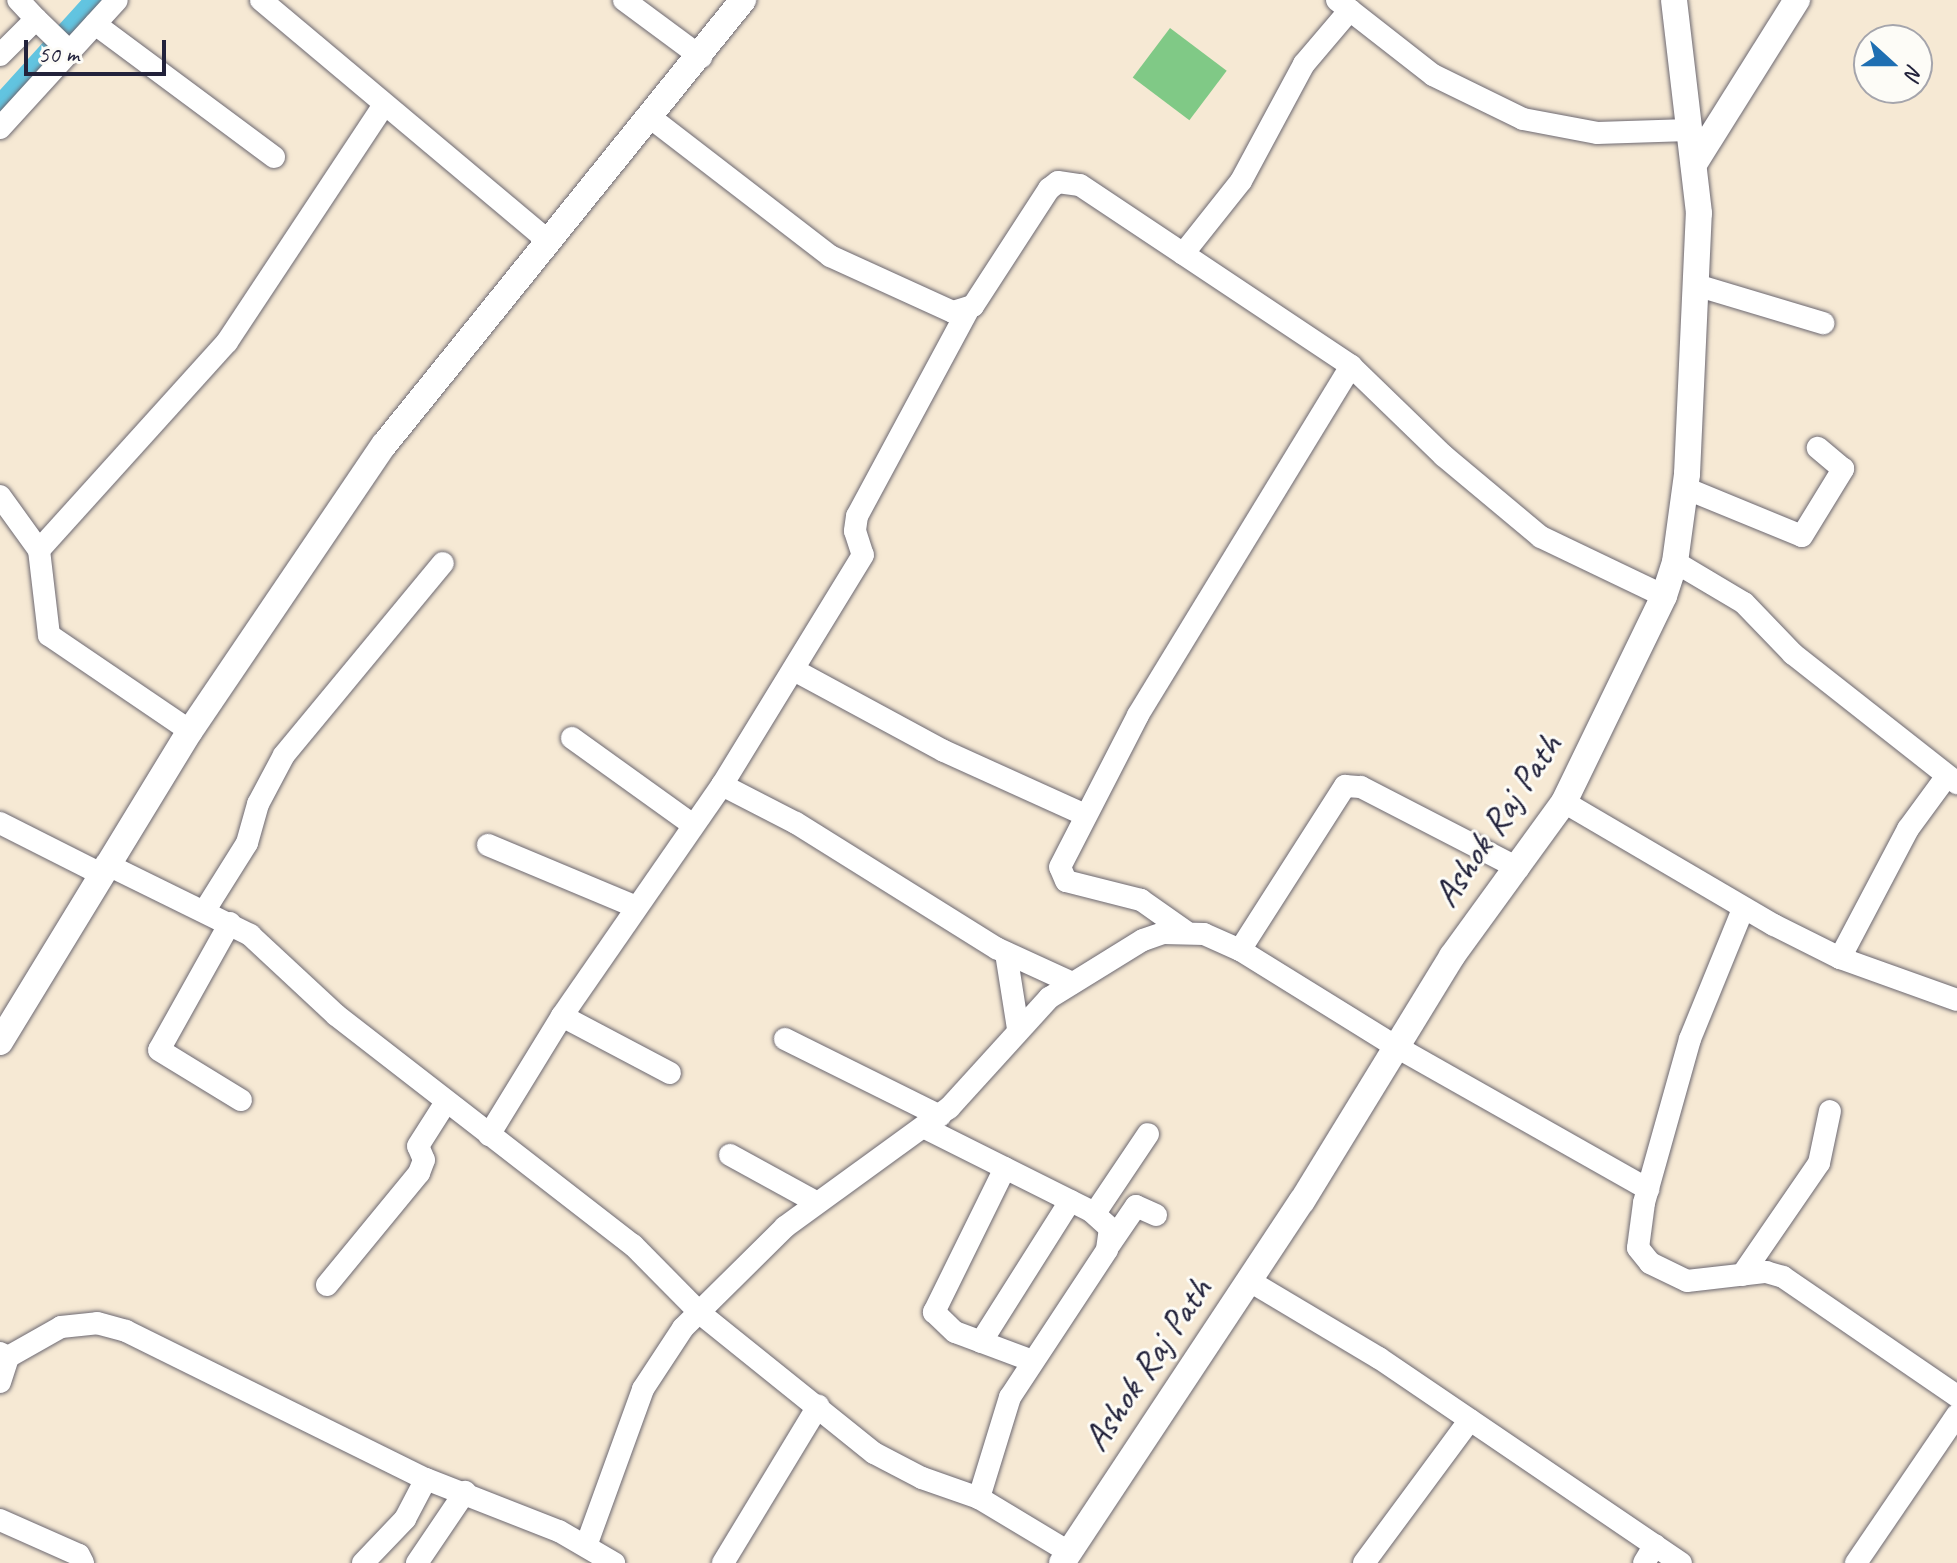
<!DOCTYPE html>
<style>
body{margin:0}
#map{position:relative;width:1957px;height:1563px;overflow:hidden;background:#f6e9d4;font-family:Caveat,sans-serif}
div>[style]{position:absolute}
.green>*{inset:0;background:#80c986;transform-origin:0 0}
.canal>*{height:20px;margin:-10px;padding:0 10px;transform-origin:10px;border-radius:10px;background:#62c4e0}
.roads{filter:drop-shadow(0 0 2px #6c6871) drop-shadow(0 0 2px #6c6871)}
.minor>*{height:22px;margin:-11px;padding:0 11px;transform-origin:11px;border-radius:11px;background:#fff}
.major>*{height:26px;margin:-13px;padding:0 13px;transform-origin:13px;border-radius:13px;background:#fff}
span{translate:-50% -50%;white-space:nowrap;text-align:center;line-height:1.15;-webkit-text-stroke:6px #fdfcf7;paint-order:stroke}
.street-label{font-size:38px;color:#22223b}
.north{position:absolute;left:1853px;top:24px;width:80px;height:80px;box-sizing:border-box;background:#fdfcf7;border:2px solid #a5a5ac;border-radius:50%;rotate:111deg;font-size:22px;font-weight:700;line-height:32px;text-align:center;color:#22223b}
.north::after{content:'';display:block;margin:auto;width:28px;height:36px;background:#1f6fb2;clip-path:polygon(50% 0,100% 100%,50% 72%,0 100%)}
.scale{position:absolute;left:24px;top:40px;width:142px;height:36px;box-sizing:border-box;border:4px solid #22223b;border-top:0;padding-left:10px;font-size:24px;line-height:28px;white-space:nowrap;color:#22223b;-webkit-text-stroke:6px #fdfcf7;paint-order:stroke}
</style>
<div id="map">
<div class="green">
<div style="left:1170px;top:28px;width:71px;height:62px;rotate:37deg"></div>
</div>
<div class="canal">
<div style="left:0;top:105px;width:142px;rotate:-47.9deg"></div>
</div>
<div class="roads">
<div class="minor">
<div style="left:261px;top:0;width:376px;rotate:40deg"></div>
<div style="left:624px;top:0;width:96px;rotate:36.5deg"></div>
<div style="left:1337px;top:0;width:122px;rotate:38deg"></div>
<div style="left:1433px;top:75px;width:100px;rotate:26.1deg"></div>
<div style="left:1523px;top:119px;width:75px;rotate:10.7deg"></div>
<div style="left:1597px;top:133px;width:92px;rotate:-1.9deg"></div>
<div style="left:36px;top:19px;width:46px;rotate:44.1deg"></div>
<div style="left:95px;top:24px;width:223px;rotate:36.6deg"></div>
<div style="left:0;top:55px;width:51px;rotate:-45deg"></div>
<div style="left:36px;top:19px;width:26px;rotate:-133deg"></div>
<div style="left:651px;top:118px;width:226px;rotate:37.6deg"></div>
<div style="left:830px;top:256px;width:135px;rotate:24.5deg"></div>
<div style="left:953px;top:312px;width:21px;rotate:-17deg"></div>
<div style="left:973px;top:306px;width:140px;rotate:-57deg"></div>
<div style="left:1049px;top:189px;width:11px;rotate:-38deg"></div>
<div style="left:1058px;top:182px;width:22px;rotate:8deg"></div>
<div style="left:1080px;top:185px;width:326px;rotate:33.7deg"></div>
<div style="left:1351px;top:366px;width:129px;rotate:44.1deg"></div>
<div style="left:1444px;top:456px;width:126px;rotate:39.9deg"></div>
<div style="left:1541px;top:537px;width:136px;rotate:25.6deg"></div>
<div style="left:0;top:128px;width:173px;rotate:-47.6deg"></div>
<div style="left:1183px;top:254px;width:93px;rotate:-51.5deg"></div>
<div style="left:1241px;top:181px;width:133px;rotate:-61.7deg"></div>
<div style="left:1304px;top:64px;width:71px;rotate:-49.6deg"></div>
<div style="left:1696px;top:285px;width:133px;rotate:16.7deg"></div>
<div style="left:968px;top:310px;width:234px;rotate:118.3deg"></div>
<div style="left:857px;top:516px;width:15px;rotate:98deg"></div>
<div style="left:855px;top:531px;width:25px;rotate:72deg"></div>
<div style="left:863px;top:555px;width:270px;rotate:121.5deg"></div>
<div style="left:722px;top:785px;width:83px;rotate:27.2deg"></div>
<div style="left:796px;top:823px;width:236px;rotate:32deg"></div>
<div style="left:996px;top:948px;width:84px;rotate:24.7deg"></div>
<div style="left:1685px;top:488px;width:126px;rotate:22.3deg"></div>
<div style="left:1802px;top:536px;width:79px;rotate:-58.5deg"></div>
<div style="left:1843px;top:469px;width:33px;rotate:-140deg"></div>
<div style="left:0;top:496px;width:67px;rotate:54.2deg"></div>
<div style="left:39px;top:550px;width:86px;rotate:83.3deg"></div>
<div style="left:49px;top:635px;width:171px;rotate:34.2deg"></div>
<div style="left:39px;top:550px;width:280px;rotate:-47.9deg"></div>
<div style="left:227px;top:342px;width:283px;rotate:-56.5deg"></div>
<div style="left:1675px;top:562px;width:80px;rotate:30.7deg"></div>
<div style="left:1744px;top:603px;width:71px;rotate:46.1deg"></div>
<div style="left:1793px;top:654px;width:209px;rotate:38.2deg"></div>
<div style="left:794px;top:670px;width:170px;rotate:28.4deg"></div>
<div style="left:944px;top:751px;width:155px;rotate:24.4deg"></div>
<div style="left:572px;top:738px;width:149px;rotate:35.7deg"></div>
<div style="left:1564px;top:802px;width:243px;rotate:30.4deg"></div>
<div style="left:1774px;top:925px;width:74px;rotate:26.6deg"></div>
<div style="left:1840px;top:958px;width:124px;rotate:19.7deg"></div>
<div style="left:0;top:823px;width:113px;rotate:26.8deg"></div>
<div style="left:488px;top:845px;width:160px;rotate:22.7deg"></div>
<div style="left:106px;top:864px;width:161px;rotate:26.2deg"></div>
<div style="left:250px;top:935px;width:117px;rotate:42.9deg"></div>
<div style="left:336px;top:1015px;width:376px;rotate:37.8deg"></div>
<div style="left:633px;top:1245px;width:97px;rotate:45.4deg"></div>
<div style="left:701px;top:1314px;width:222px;rotate:38.8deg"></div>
<div style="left:874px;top:1453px;width:54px;rotate:27.5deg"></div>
<div style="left:922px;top:1478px;width:60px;rotate:19.3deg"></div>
<div style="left:979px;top:1498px;width:105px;rotate:31deg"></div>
<div style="left:1743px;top:909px;width:140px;rotate:112.2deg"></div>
<div style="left:1690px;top:1039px;width:170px;rotate:105.7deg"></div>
<div style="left:1644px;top:1203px;width:45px;rotate:97.6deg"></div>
<div style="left:1638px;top:1248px;width:19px;rotate:51deg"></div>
<div style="left:1650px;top:1263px;width:41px;rotate:25.9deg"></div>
<div style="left:1687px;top:1281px;width:80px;rotate:-6.5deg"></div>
<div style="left:1766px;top:1272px;width:18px;rotate:16deg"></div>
<div style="left:1783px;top:1277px;width:211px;rotate:34.4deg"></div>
<div style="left:205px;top:910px;width:79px;rotate:-57.9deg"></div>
<div style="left:247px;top:843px;width:41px;rotate:-74.2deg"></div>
<div style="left:258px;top:804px;width:55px;rotate:-62deg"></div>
<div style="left:284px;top:755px;width:249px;rotate:-50.4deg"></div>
<div style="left:230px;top:923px;width:145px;rotate:119.2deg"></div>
<div style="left:159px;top:1050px;width:96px;rotate:31.4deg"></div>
<div style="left:1185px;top:931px;width:54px;rotate:-144.8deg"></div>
<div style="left:1141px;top:900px;width:77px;rotate:-165.8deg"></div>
<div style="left:1066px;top:881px;width:15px;rotate:-113deg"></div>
<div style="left:1060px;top:867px;width:171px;rotate:-62.8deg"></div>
<div style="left:1138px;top:715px;width:409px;rotate:-58.6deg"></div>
<div style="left:1240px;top:950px;width:195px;rotate:-57.4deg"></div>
<div style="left:1345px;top:786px;width:16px;rotate:4deg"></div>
<div style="left:1361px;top:787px;width:177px;rotate:27.3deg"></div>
<div style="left:1006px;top:953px;width:77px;rotate:81deg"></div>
<div style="left:1840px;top:958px;width:146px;rotate:-62.2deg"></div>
<div style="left:1908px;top:829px;width:66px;rotate:-53.7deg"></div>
<div style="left:562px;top:1016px;width:122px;rotate:27.8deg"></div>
<div style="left:785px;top:1039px;width:173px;rotate:26.4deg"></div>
<div style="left:925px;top:1128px;width:186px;rotate:26.6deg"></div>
<div style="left:1091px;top:1211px;width:25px;rotate:42deg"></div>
<div style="left:1110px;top:1228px;width:22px;rotate:98deg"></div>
<div style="left:1107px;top:1250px;width:176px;rotate:123.4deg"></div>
<div style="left:1010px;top:1397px;width:106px;rotate:107.1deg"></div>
<div style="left:489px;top:1135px;width:140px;rotate:-58.5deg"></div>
<div style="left:562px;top:1016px;width:281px;rotate:-55.3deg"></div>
<div style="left:730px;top:1155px;width:98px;rotate:28.7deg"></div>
<div style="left:1005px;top:1168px;width:161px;rotate:116.2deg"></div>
<div style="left:934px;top:1312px;width:29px;rotate:44deg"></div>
<div style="left:955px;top:1332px;width:80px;rotate:20.5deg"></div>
<div style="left:1095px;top:1213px;width:95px;rotate:-56.1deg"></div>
<div style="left:1110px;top:1244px;width:46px;rotate:-55.6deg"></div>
<div style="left:1136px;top:1206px;width:22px;rotate:24deg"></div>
<div style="left:1742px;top:1275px;width:136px;rotate:-55.5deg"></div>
<div style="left:1819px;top:1163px;width:53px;rotate:-78.1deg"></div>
<div style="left:1248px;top:1280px;width:152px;rotate:30.8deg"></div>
<div style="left:1379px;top:1358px;width:365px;rotate:34.2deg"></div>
<div style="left:327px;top:1285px;width:145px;rotate:-50.6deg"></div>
<div style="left:419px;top:1173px;width:14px;rotate:-69deg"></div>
<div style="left:424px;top:1160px;width:15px;rotate:-113deg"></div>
<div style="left:418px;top:1146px;width:52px;rotate:-57.5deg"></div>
<div style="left:981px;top:1342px;width:167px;rotate:-57.7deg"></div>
<div style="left:0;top:1353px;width:9px;rotate:27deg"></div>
<div style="left:8px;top:1357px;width:61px;rotate:-29.5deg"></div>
<div style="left:61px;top:1327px;width:36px;rotate:-6deg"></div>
<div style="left:97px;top:1323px;width:30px;rotate:15deg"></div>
<div style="left:126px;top:1331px;width:335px;rotate:26.3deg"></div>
<div style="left:426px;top:1479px;width:143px;rotate:21.4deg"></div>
<div style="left:559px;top:1531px;width:64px;rotate:30.2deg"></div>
<div style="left:0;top:1382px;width:26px;rotate:-72deg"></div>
<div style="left:0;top:1520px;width:86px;rotate:23.9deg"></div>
<div style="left:79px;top:1555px;width:9px;rotate:63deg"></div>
<div style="left:586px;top:1546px;width:167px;rotate:-70deg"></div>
<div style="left:643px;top:1389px;width:73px;rotate:-56.7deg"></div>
<div style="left:683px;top:1328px;width:144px;rotate:-44.7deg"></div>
<div style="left:785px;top:1227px;width:203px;rotate:-36deg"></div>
<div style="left:949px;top:1108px;width:149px;rotate:-47.7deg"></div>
<div style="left:1049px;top:998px;width:110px;rotate:-31.7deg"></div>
<div style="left:1143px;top:940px;width:21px;rotate:-19deg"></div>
<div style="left:1163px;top:933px;width:41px;rotate:1.4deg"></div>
<div style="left:1204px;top:934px;width:39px;rotate:24deg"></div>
<div style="left:1240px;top:950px;width:182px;rotate:31.8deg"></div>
<div style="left:1395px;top:1046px;width:291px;rotate:29.5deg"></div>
<div style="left:363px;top:1563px;width:61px;rotate:-46.3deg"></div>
<div style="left:405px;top:1519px;width:45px;rotate:-62.3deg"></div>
<div style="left:417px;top:1563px;width:86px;rotate:-55.9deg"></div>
<div style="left:723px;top:1563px;width:184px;rotate:-58.8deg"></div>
<div style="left:1364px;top:1563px;width:178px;rotate:-53.5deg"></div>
<div style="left:1644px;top:1563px;width:21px;rotate:-59deg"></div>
<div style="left:1856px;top:1563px;width:179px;rotate:-55.7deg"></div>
</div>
<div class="major">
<div style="left:1694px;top:164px;width:194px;rotate:-57.9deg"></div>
<div style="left:0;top:1042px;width:364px;rotate:-58.6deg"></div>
<div style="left:190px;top:731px;width:346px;rotate:-55.9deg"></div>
<div style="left:384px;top:445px;width:572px;rotate:-51.11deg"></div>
<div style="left:1062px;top:1563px;width:434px;rotate:-56.5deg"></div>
<div style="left:1302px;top:1201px;width:287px;rotate:-58.5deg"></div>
<div style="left:1452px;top:956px;width:190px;rotate:-54deg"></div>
<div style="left:1564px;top:802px;width:229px;rotate:-64.1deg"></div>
<div style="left:1664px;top:596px;width:36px;rotate:-72deg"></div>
<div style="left:1675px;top:562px;width:89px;rotate:-82.2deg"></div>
<div style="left:1687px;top:474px;width:261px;rotate:-87.4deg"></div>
<div style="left:1699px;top:213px;width:214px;rotate:-96.7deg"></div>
</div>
</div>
<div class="street-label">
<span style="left:1497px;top:820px;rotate:-56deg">Ashok Raj Path</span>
<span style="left:1147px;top:1364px;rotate:-56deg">Ashok Raj Path</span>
</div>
<div class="north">N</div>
<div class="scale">50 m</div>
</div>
